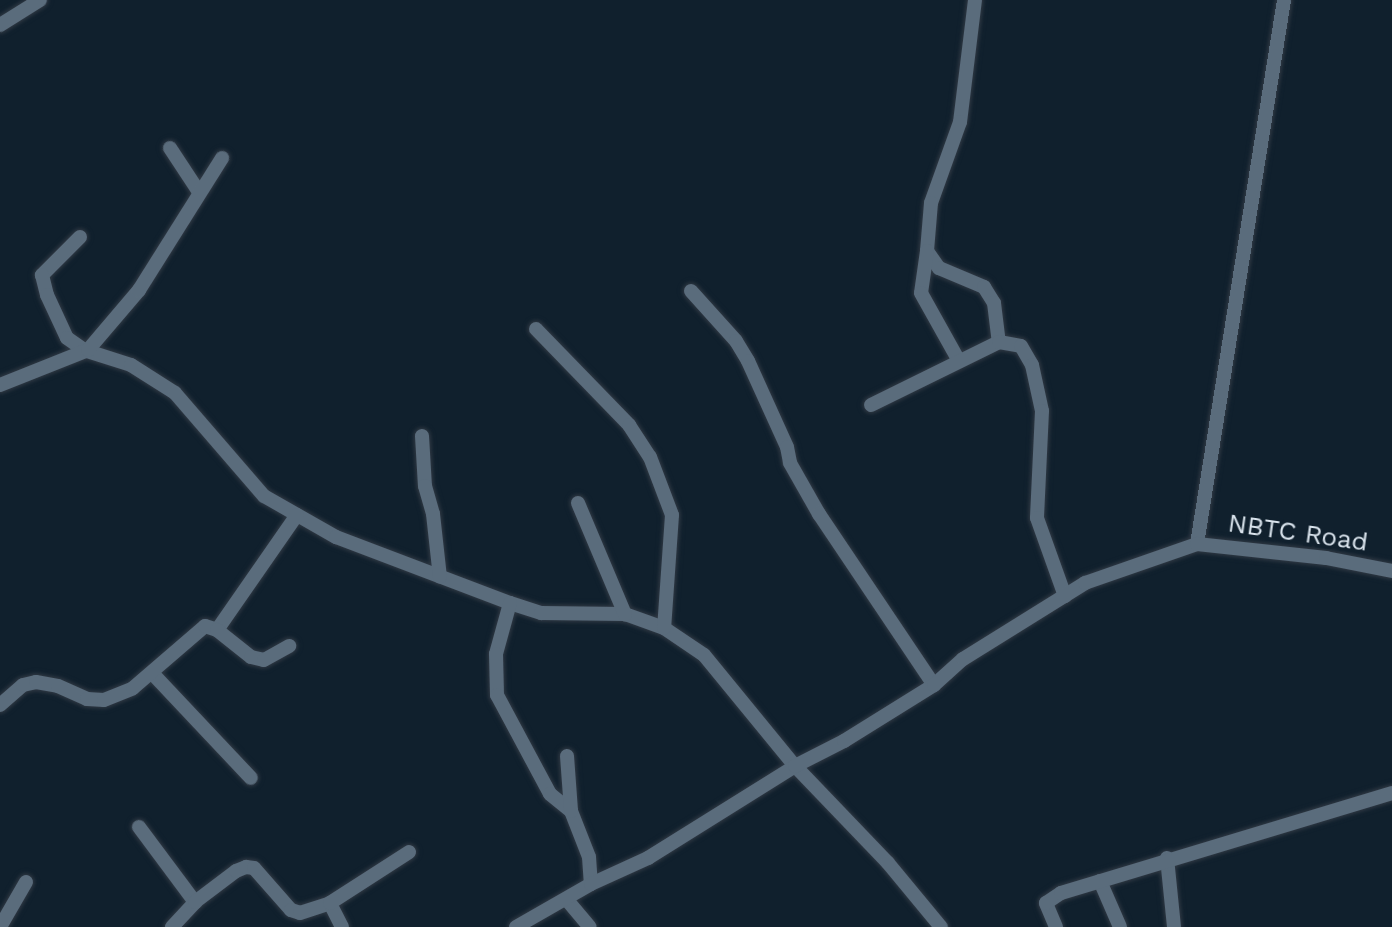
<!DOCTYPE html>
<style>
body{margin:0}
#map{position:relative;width:1392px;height:927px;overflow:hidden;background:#10202d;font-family:"Work Sans",sans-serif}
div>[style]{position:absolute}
.roads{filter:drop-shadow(0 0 2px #303944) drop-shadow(0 0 2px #303944)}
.street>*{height:14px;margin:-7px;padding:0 7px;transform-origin:7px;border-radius:7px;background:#5a6c7c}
span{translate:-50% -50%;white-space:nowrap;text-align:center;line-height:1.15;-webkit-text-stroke:7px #10202d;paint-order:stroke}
.street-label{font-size:26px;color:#dae4ed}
</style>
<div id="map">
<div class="roads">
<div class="street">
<div style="left:975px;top:0;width:123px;rotate:97deg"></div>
<div style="left:960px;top:122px;width:86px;rotate:109.7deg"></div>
<div style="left:931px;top:203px;width:48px;rotate:94.8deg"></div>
<div style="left:927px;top:251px;width:21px;rotate:55deg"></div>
<div style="left:939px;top:268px;width:49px;rotate:22.9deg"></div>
<div style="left:984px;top:287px;width:19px;rotate:58deg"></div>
<div style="left:994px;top:303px;width:39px;rotate:83deg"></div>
<div style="left:0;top:25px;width:47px;rotate:-32deg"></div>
<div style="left:170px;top:148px;width:53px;rotate:56.6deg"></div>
<div style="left:80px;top:237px;width:54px;rotate:135deg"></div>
<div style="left:42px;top:275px;width:21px;rotate:76deg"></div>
<div style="left:47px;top:295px;width:47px;rotate:65.1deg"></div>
<div style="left:67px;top:338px;width:21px;rotate:35deg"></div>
<div style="left:84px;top:350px;width:49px;rotate:17.7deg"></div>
<div style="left:131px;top:365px;width:52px;rotate:32.5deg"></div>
<div style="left:175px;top:393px;width:136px;rotate:49.2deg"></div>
<div style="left:264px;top:496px;width:83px;rotate:29.7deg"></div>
<div style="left:336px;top:537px;width:186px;rotate:20.8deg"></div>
<div style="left:510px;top:603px;width:33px;rotate:18deg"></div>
<div style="left:541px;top:613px;width:84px;rotate:0.7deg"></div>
<div style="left:625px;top:614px;width:41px;rotate:19.7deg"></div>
<div style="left:664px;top:628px;width:48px;rotate:34deg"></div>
<div style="left:704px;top:655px;width:144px;rotate:50.7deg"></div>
<div style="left:795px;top:766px;width:134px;rotate:46.2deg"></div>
<div style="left:888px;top:863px;width:83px;rotate:50.4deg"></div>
<div style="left:927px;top:251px;width:42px;rotate:98.1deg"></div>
<div style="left:921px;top:293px;width:78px;rotate:60.8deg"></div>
<div style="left:691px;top:291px;width:67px;rotate:48deg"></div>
<div style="left:736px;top:341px;width:23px;rotate:59deg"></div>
<div style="left:748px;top:361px;width:94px;rotate:65.6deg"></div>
<div style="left:787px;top:447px;width:16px;rotate:79deg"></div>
<div style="left:790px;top:463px;width:59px;rotate:60.4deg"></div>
<div style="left:819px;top:514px;width:206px;rotate:56.1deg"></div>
<div style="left:536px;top:329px;width:134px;rotate:45.9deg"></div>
<div style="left:629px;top:425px;width:38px;rotate:57deg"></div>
<div style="left:650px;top:457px;width:62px;rotate:69.2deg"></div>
<div style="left:672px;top:515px;width:113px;rotate:94deg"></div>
<div style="left:0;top:385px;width:95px;rotate:-21.7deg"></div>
<div style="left:88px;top:350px;width:79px;rotate:-49.6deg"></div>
<div style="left:139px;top:290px;width:156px;rotate:-57.8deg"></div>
<div style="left:871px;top:405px;width:143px;rotate:-26.2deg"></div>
<div style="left:999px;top:342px;width:22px;rotate:10deg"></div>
<div style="left:1021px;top:346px;width:22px;rotate:60deg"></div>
<div style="left:1032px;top:365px;width:47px;rotate:77.7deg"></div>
<div style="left:1042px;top:411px;width:107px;rotate:92.7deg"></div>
<div style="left:1037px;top:518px;width:83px;rotate:70.3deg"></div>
<div style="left:422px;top:436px;width:50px;rotate:86.6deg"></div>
<div style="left:425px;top:486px;width:29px;rotate:74deg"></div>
<div style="left:433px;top:514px;width:63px;rotate:83.7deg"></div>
<div style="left:578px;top:503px;width:121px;rotate:67.1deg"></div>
<div style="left:1197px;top:544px;width:551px;rotate:-80.91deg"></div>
<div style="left:510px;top:603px;width:53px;rotate:105.4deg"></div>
<div style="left:496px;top:654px;width:41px;rotate:88.6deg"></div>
<div style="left:497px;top:695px;width:112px;rotate:61.8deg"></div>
<div style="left:550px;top:794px;width:27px;rotate:39deg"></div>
<div style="left:571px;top:811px;width:49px;rotate:68.6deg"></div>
<div style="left:589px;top:857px;width:27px;rotate:86deg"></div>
<div style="left:217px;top:630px;width:140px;rotate:-55.2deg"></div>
<div style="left:152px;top:673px;width:144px;rotate:46.7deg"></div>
<div style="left:0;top:705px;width:30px;rotate:-41deg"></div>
<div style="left:23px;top:685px;width:13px;rotate:-13deg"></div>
<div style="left:36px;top:682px;width:22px;rotate:10deg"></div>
<div style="left:58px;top:686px;width:32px;rotate:24deg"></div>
<div style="left:87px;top:699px;width:17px;rotate:3deg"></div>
<div style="left:104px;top:700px;width:31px;rotate:-22deg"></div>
<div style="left:133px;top:688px;width:95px;rotate:-40.7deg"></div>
<div style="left:205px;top:626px;width:13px;rotate:18deg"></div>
<div style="left:217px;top:630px;width:43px;rotate:38.5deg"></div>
<div style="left:251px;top:657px;width:13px;rotate:13deg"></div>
<div style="left:264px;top:660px;width:29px;rotate:-29deg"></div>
<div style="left:567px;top:756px;width:55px;rotate:85.8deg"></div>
<div style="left:139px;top:827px;width:94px;rotate:53.3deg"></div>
<div style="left:1167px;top:858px;width:69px;rotate:84.2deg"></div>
<div style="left:1100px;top:881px;width:50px;rotate:66.5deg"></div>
<div style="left:567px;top:900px;width:35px;rotate:50deg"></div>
<div style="left:0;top:927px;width:52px;rotate:-60deg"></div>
<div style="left:172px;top:927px;width:34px;rotate:-47deg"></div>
<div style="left:195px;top:902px;width:51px;rotate:-37.1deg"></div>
<div style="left:236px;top:871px;width:11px;rotate:-22deg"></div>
<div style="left:246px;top:867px;width:8px;rotate:7deg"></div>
<div style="left:254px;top:868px;width:56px;rotate:48.6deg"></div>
<div style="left:291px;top:910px;width:9px;rotate:18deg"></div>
<div style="left:300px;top:913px;width:32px;rotate:-18deg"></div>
<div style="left:342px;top:927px;width:27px;rotate:-117deg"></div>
<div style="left:330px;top:903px;width:94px;rotate:-32.8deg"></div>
<div style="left:516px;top:927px;width:86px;rotate:-29.8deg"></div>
<div style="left:591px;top:884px;width:63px;rotate:-24.5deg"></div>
<div style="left:648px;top:858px;width:173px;rotate:-32deg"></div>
<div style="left:795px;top:766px;width:55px;rotate:-27deg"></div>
<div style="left:844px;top:741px;width:106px;rotate:-31.9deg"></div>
<div style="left:934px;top:685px;width:39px;rotate:-42deg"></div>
<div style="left:963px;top:659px;width:144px;rotate:-31.9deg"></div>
<div style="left:1085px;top:583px;width:119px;rotate:-19.2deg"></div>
<div style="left:1197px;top:544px;width:130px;rotate:6.2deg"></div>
<div style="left:1326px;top:558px;width:67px;rotate:11.1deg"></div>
<div style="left:1056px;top:927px;width:26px;rotate:-113deg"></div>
<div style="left:1046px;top:903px;width:18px;rotate:-34deg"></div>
<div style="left:1061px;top:893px;width:346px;rotate:-16.8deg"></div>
</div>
</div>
<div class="street-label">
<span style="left:1298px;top:533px;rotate:8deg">NBTC Road</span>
</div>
</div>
